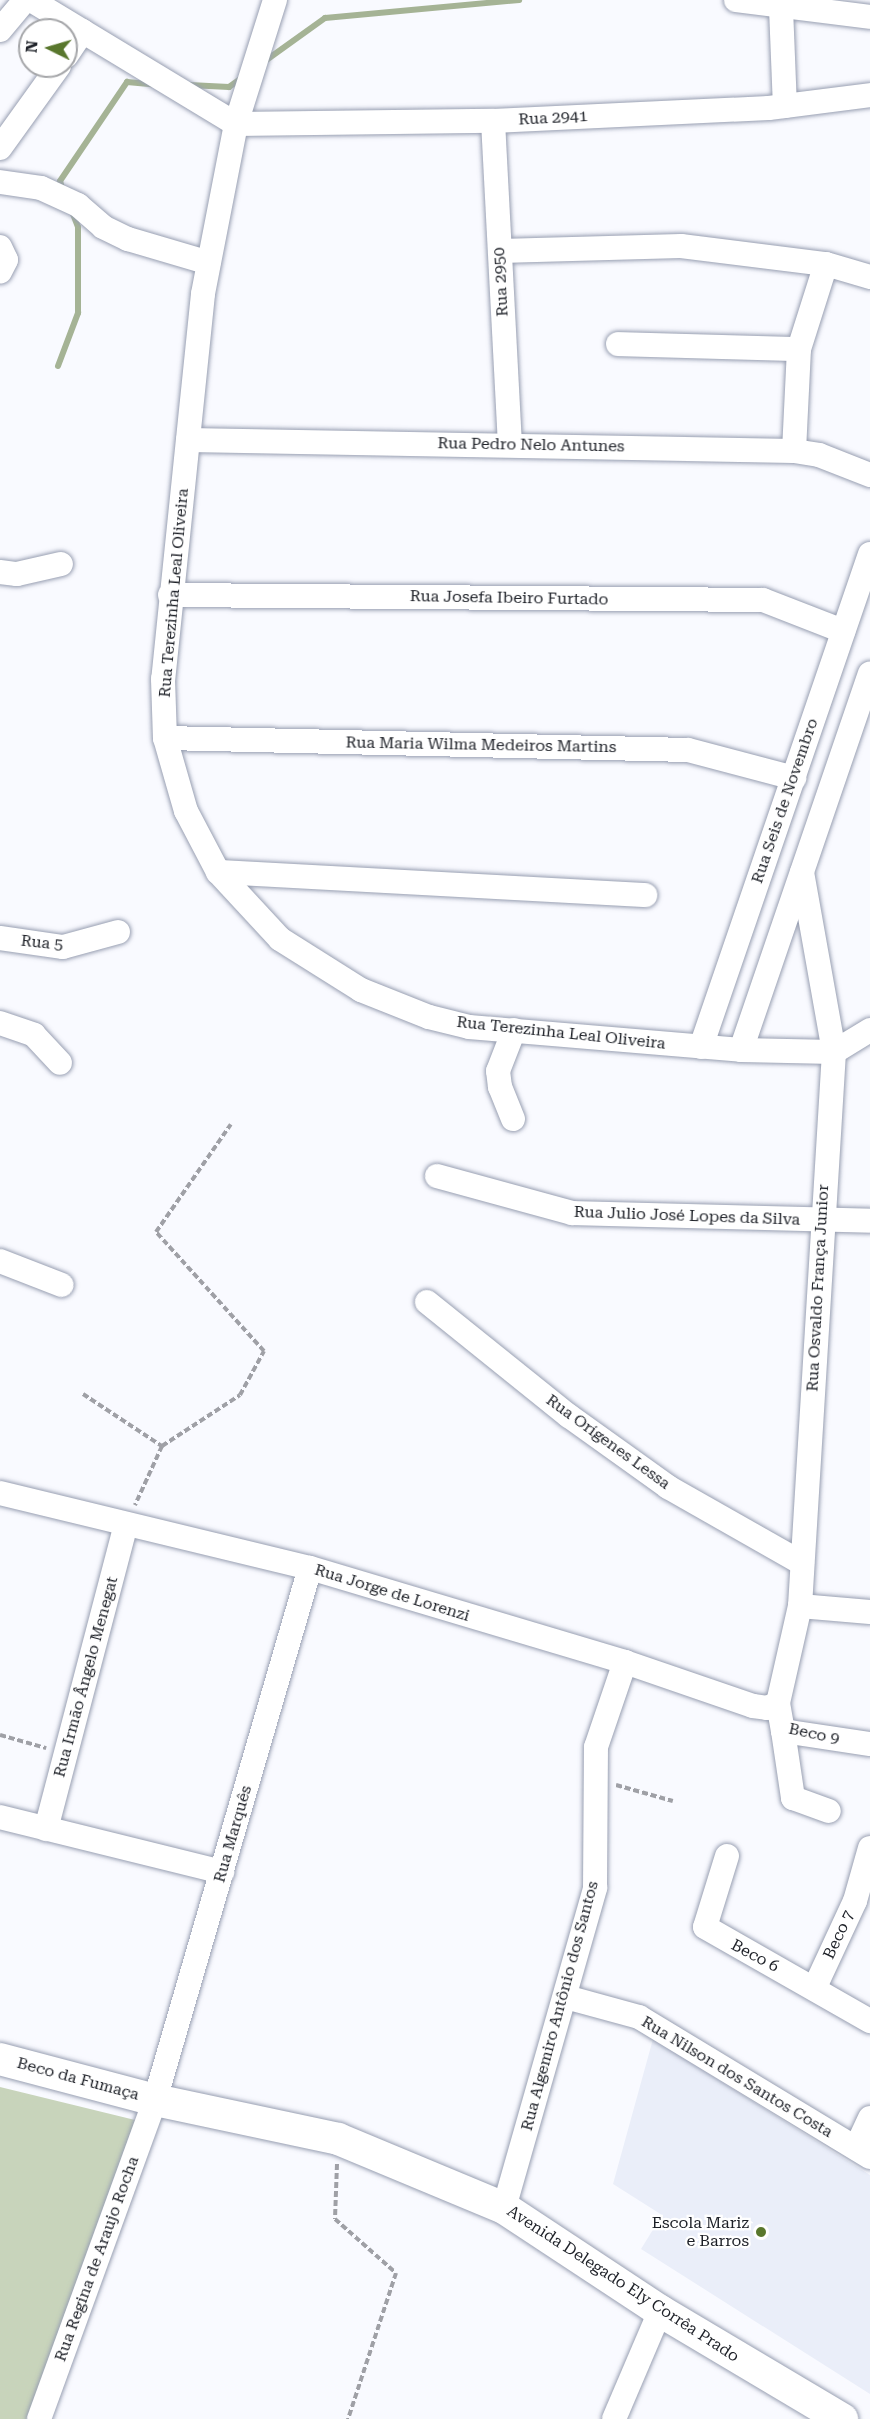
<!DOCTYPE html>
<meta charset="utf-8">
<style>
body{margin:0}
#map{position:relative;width:870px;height:2419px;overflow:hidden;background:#f9faff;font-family:"Roboto Serif",serif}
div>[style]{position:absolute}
.built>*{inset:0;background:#eaeef9}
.green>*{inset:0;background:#c8d4bb}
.stream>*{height:6px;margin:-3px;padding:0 3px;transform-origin:3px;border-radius:3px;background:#a5b395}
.path>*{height:4px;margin-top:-2px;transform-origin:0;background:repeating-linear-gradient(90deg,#9fa0a6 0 6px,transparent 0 9px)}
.roads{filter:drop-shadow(0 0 2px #989fb2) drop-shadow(0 0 2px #989fb2)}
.minor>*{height:24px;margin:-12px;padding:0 12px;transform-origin:12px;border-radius:12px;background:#fff}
.major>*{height:32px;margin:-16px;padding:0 16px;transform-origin:16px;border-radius:16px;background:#fff}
.dots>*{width:16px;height:16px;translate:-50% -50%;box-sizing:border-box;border:3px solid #fff;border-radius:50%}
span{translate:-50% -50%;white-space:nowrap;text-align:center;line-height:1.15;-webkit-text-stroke:4.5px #fff;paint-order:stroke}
.street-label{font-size:16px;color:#1d2027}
.poi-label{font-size:16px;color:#1d2027}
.right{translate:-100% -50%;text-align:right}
.north{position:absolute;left:18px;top:18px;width:60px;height:60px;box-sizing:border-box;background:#fff;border:2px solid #a5a6a9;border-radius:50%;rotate:275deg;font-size:16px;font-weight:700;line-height:24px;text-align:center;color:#1d2027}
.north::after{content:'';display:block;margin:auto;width:21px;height:27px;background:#59772d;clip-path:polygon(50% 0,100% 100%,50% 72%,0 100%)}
</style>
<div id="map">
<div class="built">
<div style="clip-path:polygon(653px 2039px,870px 2175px,870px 2394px,641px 2249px,662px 2215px,613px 2184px)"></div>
</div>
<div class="green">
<div style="clip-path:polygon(0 2087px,135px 2120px,27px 2419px,0 2419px)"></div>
</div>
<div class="stream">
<div style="left:265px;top:61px;width:74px;rotate:-35.6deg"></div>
<div style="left:325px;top:18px;width:195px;rotate:-5.3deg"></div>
<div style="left:189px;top:85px;width:40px;rotate:2.9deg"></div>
<div style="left:229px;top:87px;width:16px;rotate:-35deg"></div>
<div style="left:63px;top:191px;width:10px;rotate:-107deg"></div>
<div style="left:60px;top:181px;width:120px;rotate:-55.9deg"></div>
<div style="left:127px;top:82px;width:25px;rotate:5deg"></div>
<div style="left:58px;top:366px;width:57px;rotate:-69.3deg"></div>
<div style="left:78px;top:313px;width:86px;rotate:-90deg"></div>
<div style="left:78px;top:227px;width:17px;rotate:-111deg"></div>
</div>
<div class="path">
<div style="left:83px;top:1394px;width:95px;rotate:33.4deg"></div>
<div style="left:162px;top:1446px;width:65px;rotate:114.6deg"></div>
<div style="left:162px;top:1446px;width:93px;rotate:-33.2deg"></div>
<div style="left:240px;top:1395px;width:50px;rotate:-61.4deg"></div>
<div style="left:264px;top:1351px;width:161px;rotate:-132.2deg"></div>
<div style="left:156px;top:1232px;width:131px;rotate:-55.2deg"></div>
<div style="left:0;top:1735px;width:48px;rotate:15.8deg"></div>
<div style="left:616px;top:1785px;width:59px;rotate:15.7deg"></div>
<div style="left:337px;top:2164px;width:55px;rotate:92.1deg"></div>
<div style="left:335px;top:2219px;width:81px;rotate:41.5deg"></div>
<div style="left:396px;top:2273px;width:154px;rotate:108.2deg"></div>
</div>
<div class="roads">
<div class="minor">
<div style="left:31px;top:0;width:240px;rotate:31.2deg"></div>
<div style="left:236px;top:124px;width:257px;rotate:-0.7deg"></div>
<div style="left:493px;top:121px;width:276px;rotate:-2.7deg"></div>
<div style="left:769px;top:108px;width:102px;rotate:-7.3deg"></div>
<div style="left:275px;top:0;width:130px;rotate:107.5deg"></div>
<div style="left:236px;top:124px;width:173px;rotate:101deg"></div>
<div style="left:203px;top:294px;width:387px;rotate:95.9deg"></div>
<div style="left:163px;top:679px;width:59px;rotate:88.1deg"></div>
<div style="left:165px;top:738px;width:76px;rotate:74deg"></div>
<div style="left:186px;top:811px;width:69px;rotate:62.3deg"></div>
<div style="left:218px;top:872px;width:91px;rotate:47.2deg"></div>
<div style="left:280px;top:939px;width:96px;rotate:32.2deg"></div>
<div style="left:361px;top:990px;width:73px;rotate:21.7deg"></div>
<div style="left:429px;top:1017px;width:41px;rotate:14deg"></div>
<div style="left:469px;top:1027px;width:273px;rotate:4.8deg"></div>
<div style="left:741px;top:1050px;width:93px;rotate:1.2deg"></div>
<div style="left:834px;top:1052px;width:42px;rotate:-31.4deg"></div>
<div style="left:736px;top:0;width:135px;rotate:7.2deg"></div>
<div style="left:781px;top:8px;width:98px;rotate:87.7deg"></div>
<div style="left:0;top:30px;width:39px;rotate:-50deg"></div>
<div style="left:66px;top:56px;width:30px;rotate:-56deg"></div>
<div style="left:493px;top:121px;width:323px;rotate:87deg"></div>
<div style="left:0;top:148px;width:101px;rotate:-54.3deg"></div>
<div style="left:0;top:182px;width:41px;rotate:8.3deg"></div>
<div style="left:41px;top:188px;width:41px;rotate:24.7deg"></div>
<div style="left:78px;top:205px;width:33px;rotate:41deg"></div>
<div style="left:103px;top:227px;width:28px;rotate:26deg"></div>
<div style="left:128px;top:239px;width:84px;rotate:16.5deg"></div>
<div style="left:0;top:247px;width:14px;rotate:65deg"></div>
<div style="left:6px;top:260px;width:13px;rotate:117deg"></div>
<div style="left:500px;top:251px;width:181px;rotate:-1.6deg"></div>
<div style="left:681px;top:246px;width:146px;rotate:7.1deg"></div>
<div style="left:826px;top:264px;width:46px;rotate:16.5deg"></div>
<div style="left:618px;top:344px;width:181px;rotate:1.6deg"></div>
<div style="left:188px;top:440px;width:606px;rotate:1.04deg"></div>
<div style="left:794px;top:451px;width:25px;rotate:9deg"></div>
<div style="left:819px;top:455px;width:55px;rotate:21.4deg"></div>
<div style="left:794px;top:451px;width:102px;rotate:-87.2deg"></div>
<div style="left:799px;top:349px;width:89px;rotate:-72.4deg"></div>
<div style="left:0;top:572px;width:17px;rotate:7deg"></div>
<div style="left:17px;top:574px;width:45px;rotate:-12.8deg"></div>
<div style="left:170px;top:595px;width:593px;rotate:0.48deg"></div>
<div style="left:763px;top:600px;width:86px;rotate:21.2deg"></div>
<div style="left:165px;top:738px;width:523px;rotate:1.31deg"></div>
<div style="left:688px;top:750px;width:110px;rotate:14.8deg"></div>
<div style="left:218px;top:872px;width:428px;rotate:3.1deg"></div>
<div style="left:802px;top:872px;width:183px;rotate:79.9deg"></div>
<div style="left:834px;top:1052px;width:555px;rotate:93.51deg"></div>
<div style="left:800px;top:1606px;width:99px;rotate:102.8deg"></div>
<div style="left:778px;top:1703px;width:28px;rotate:80deg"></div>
<div style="left:783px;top:1731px;width:88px;rotate:8.5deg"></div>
<div style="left:0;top:938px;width:64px;rotate:8.1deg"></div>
<div style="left:63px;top:947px;width:57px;rotate:-15.3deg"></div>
<div style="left:0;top:1023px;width:36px;rotate:19deg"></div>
<div style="left:34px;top:1035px;width:38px;rotate:47deg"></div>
<div style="left:701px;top:1047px;width:521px;rotate:-71.08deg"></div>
<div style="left:741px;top:1050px;width:398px;rotate:-71.1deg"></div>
<div style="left:513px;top:1119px;width:35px;rotate:-112deg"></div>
<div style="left:500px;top:1087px;width:16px;rotate:-97deg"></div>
<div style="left:498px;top:1071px;width:44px;rotate:-68.7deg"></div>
<div style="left:437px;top:1176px;width:140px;rotate:15.3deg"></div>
<div style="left:572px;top:1213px;width:298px;rotate:1.5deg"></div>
<div style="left:0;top:1261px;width:66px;rotate:21.2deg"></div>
<div style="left:427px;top:1302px;width:182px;rotate:38.8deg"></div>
<div style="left:569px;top:1416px;width:122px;rotate:35.6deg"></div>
<div style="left:668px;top:1487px;width:154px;rotate:29.6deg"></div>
<div style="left:0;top:1493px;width:319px;rotate:13.6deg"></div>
<div style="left:310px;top:1568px;width:329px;rotate:16.6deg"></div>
<div style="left:625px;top:1662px;width:135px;rotate:19deg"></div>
<div style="left:753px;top:1706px;width:14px;rotate:8deg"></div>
<div style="left:767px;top:1708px;width:12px;rotate:-24deg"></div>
<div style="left:800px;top:1606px;width:70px;rotate:4.9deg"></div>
<div style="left:783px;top:1731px;width:68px;rotate:81.5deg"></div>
<div style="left:793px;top:1798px;width:38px;rotate:20deg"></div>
<div style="left:0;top:1817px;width:229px;rotate:13.9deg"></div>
<div style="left:46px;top:1829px;width:314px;rotate:-75.3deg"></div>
<div style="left:727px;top:1856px;width:74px;rotate:107.2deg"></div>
<div style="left:705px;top:1927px;width:190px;rotate:29.7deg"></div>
<div style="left:815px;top:1987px;width:95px;rotate:-65.1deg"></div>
<div style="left:855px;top:1901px;width:55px;rotate:-74.2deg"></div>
<div style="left:566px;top:1997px;width:76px;rotate:15.3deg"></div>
<div style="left:639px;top:2017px;width:270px;rotate:31.2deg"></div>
<div style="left:856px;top:2148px;width:33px;rotate:-65deg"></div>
<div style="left:504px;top:2208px;width:333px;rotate:-74.1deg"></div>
<div style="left:595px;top:1888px;width:141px;rotate:-89.6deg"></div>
<div style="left:596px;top:1747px;width:90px;rotate:-71.2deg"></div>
<div style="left:39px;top:2419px;width:339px;rotate:-70deg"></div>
<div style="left:155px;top:2100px;width:554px;rotate:-73.76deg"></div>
<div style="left:614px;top:2419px;width:117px;rotate:-66.9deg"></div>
</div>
<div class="major">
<div style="left:0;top:2059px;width:160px;rotate:14.8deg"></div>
<div style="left:155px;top:2100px;width:187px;rotate:12deg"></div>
<div style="left:338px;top:2139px;width:180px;rotate:22.6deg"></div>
<div style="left:504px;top:2208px;width:187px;rotate:33.4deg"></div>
<div style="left:660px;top:2311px;width:212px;rotate:30.7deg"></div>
</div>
</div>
<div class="dots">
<div style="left:761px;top:2232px;background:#59772d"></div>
</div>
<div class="street-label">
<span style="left:553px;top:118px;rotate:-3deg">Rua 2941</span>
<span style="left:501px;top:282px;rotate:-93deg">Rua 2950</span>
<span style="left:531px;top:445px;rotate:1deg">Rua Pedro Nelo Antunes</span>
<span style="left:174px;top:593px;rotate:-85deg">Rua Terezinha Leal Oliveira</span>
<span style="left:509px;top:598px;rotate:1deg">Rua Josefa Ibeiro Furtado</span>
<span style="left:481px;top:745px;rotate:1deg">Rua Maria Wilma Medeiros Martins</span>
<span style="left:785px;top:801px;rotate:-71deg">Rua Seis de Novembro</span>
<span style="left:42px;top:943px;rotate:6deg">Rua 5</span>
<span style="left:561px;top:1033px;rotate:6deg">Rua Terezinha Leal Oliveira</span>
<span style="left:687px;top:1216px;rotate:2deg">Rua Julio José Lopes da Silva</span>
<span style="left:818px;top:1288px;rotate:-87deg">Rua Osvaldo França Junior</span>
<span style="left:608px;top:1442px;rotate:36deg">Rua Orígenes Lessa</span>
<span style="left:392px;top:1593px;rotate:17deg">Rua Jorge de Lorenzi</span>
<span style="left:86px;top:1677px;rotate:-75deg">Rua Irmão Ângelo Menegat</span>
<span style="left:814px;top:1734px;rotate:12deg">Beco 9</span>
<span style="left:233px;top:1834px;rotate:-74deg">Rua Marquês</span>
<span style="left:839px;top:1935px;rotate:-65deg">Beco 7</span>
<span style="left:755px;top:1956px;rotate:28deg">Beco 6</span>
<span style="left:560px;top:2006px;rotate:-75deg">Rua Algemiro Antônio dos Santos</span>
<span style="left:737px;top:2077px;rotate:31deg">Rua Nilson dos Santos Costa</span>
<span style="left:78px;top:2079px;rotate:15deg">Beco da Fumaça</span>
<span style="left:97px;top:2259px;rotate:-70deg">Rua Regina de Araujo Rocha</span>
<span style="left:623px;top:2284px;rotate:33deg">Avenida Delegado Ely Corrêa Prado</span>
</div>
<div class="poi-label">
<span class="right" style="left:749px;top:2232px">Escola Mariz<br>e Barros</span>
</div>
<div class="north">N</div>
</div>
